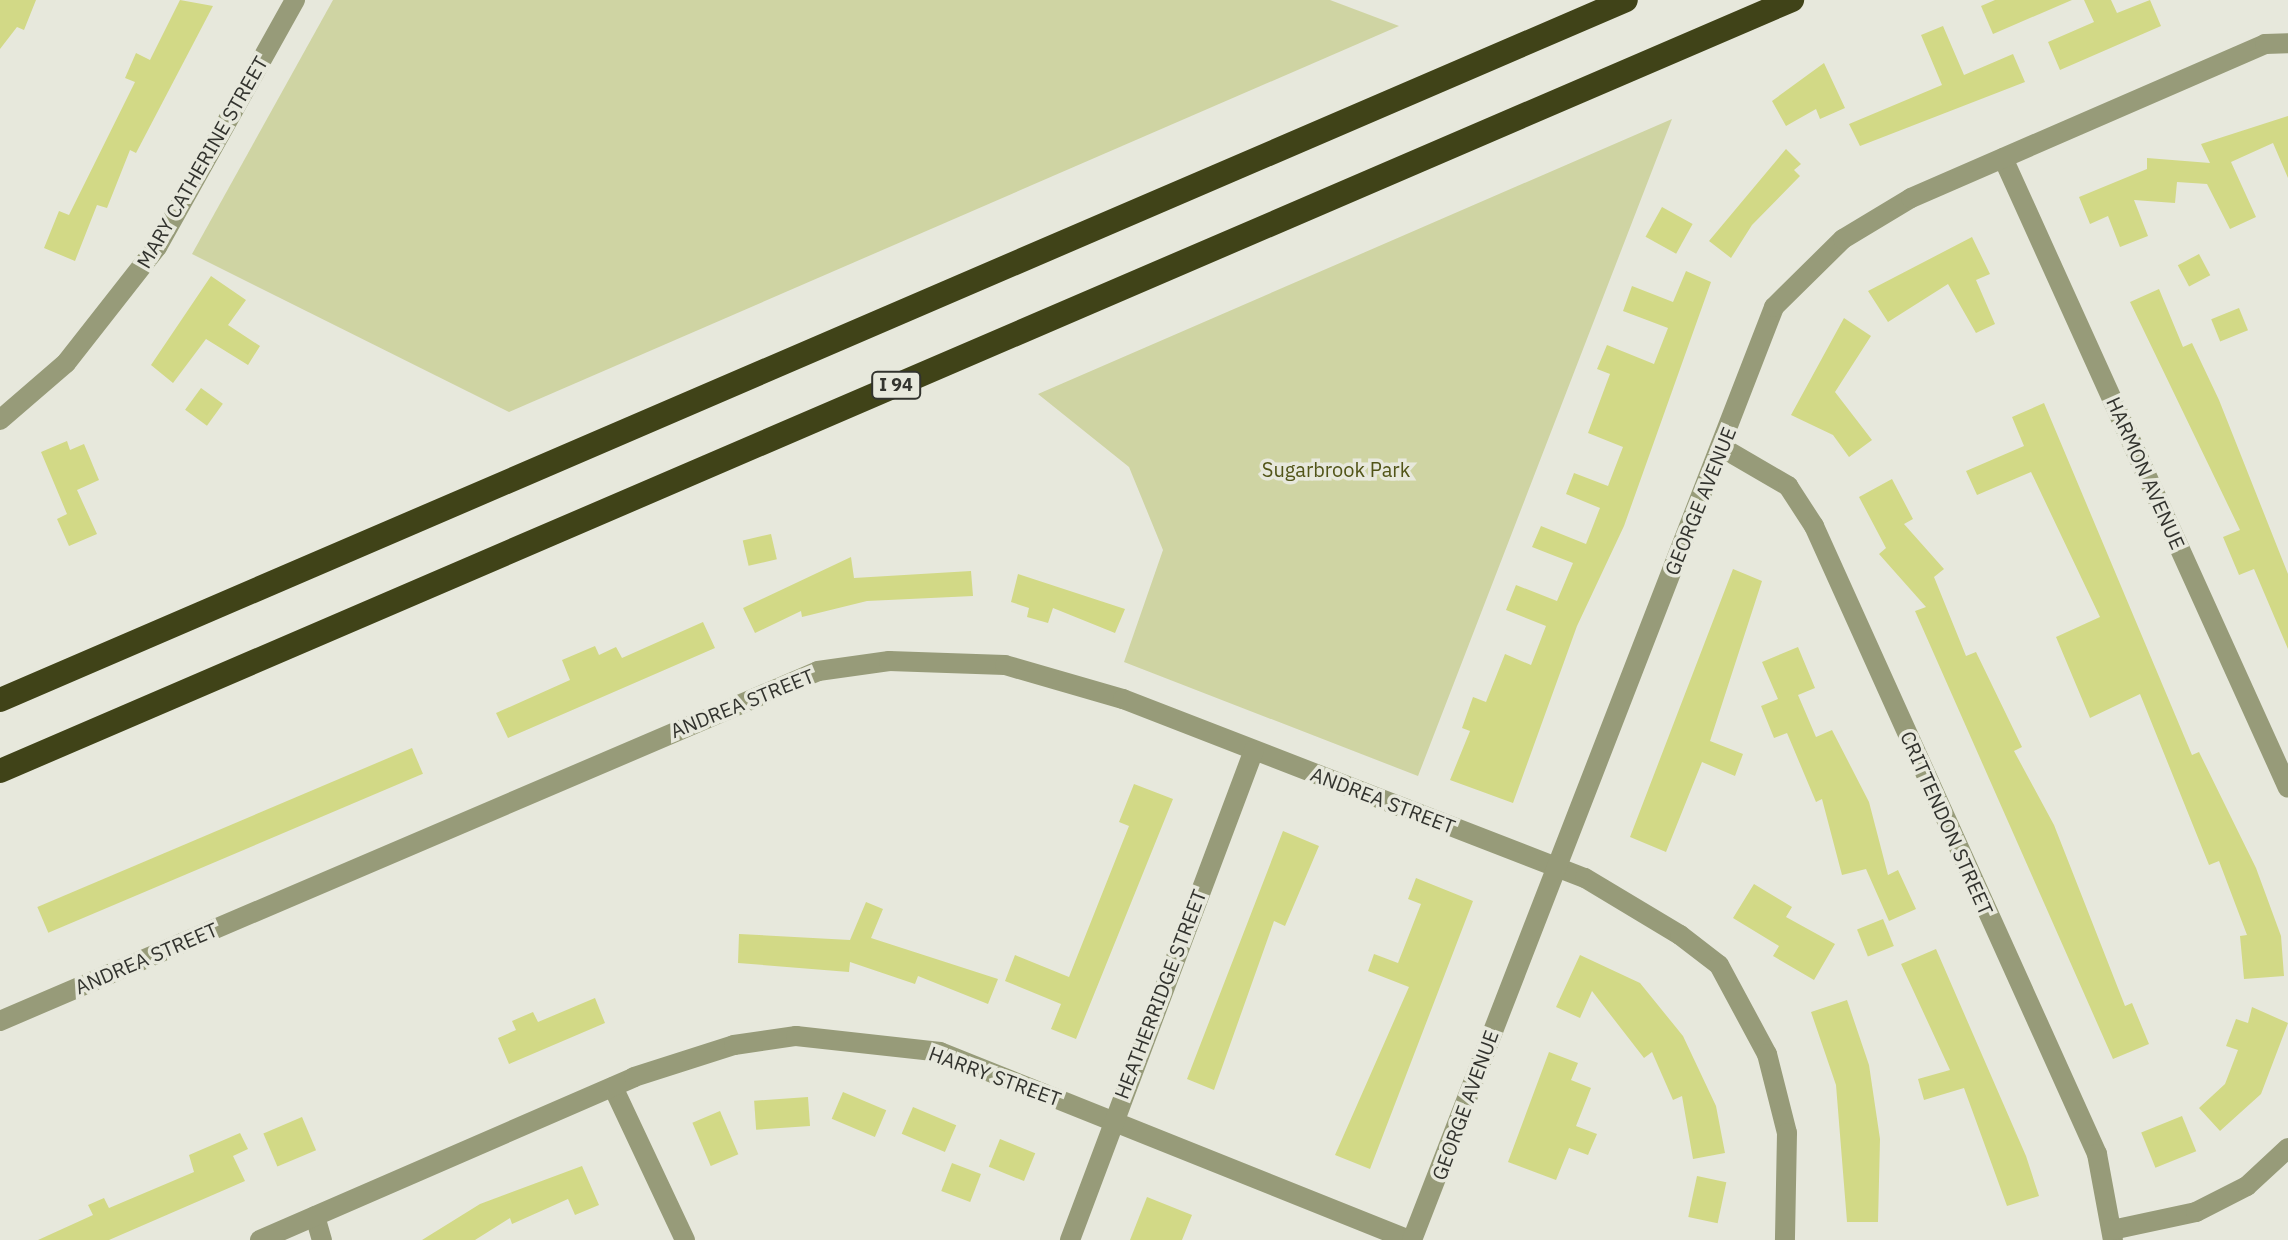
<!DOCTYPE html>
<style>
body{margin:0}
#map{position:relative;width:2288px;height:1240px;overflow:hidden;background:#e7e8dc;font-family:"IBM Plex Sans",sans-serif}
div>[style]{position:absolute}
.green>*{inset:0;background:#cfd4a3}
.building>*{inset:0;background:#d2d986;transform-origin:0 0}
.street>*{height:20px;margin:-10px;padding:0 10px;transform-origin:10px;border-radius:10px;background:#979b79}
.highway>*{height:24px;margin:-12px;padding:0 12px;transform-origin:12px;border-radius:12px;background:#404318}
span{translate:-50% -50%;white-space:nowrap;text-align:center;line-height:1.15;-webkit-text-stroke:7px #e7e8dc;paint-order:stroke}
.shield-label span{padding:2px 6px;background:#e7e8dc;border:2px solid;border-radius:6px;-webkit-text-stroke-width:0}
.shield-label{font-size:18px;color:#32332e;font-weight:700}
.street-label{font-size:20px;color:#32332e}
.park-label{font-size:20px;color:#515418}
</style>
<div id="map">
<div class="green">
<div style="clip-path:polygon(333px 0,1330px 0,1399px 26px,509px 412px,192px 254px)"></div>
<div style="clip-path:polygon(1672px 119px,1418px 776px,1124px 662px,1163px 550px,1129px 467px,1038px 394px)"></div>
</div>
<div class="building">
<div style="clip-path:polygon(0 0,36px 0,24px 30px,17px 27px,0 49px)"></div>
<div style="clip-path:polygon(180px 0,213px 6px,136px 153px,130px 150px,107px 208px,97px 205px,75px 261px,44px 248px,59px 211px,69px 215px,135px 82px,125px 78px,136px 53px,150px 60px)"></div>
<div style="clip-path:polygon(1995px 0,2072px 0,1993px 34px,1981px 6px)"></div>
<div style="clip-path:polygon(2084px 0,2111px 0,2117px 13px,2150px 0,2161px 26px,2060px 70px,2048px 42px,2094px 22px)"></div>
<div style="clip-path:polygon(1943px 26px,1964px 75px,2013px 54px,2025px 82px,1860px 146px,1849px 124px,1942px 85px,1921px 35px)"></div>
<div style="clip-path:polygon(1824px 63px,1845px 108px,1820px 119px,1816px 109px,1786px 126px,1772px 101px)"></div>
<div style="clip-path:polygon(2288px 116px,2288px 178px,2273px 143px,2231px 162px,2256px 217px,2230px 229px,2207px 184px,2177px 182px,2175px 203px,2134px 200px,2148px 236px,2120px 247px,2108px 216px,2090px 224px,2079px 197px,2147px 169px,2147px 158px,2210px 163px,2201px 144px)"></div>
<div style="clip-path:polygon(1786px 149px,1801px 164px,1794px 170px,1800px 176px,1752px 225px,1731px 258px,1709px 241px)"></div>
<div style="left:1662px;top:207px;width:35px;height:34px;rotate:29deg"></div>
<div style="clip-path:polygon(1972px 237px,1990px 274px,1976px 280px,1995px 324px,1976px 333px,1948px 284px,1888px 322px,1868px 291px)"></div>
<div style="left:2199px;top:254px;width:24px;height:24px;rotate:62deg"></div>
<div style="clip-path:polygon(1686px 271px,1711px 282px,1624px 526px,1577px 626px,1513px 803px,1450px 780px,1470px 731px,1462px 728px,1473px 697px,1486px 702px,1505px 654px,1531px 665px,1546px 626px,1506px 610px,1516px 585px,1557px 601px,1573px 563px,1532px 547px,1541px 526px,1586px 544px,1600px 508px,1566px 494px,1574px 473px,1608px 486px,1623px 447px,1588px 433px,1610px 374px,1597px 369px,1607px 345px,1654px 364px,1668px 328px,1623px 311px,1632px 286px,1673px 302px)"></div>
<div style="clip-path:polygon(211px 276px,246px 300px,228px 325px,260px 346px,248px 365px,206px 339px,173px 383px,151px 365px)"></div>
<div style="clip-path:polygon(2159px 289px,2183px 347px,2192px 343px,2219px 400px,2288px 574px,2288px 649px,2254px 569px,2239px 575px,2223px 537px,2240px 530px,2130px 302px)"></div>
<div style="left:2239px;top:308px;width:24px;height:30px;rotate:68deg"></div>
<div style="clip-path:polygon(1844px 318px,1871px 336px,1835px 392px,1872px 440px,1849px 457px,1833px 435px,1791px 415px)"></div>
<div style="left:201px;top:388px;width:27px;height:27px;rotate:36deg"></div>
<div style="clip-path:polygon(2044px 403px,2192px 755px,2199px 752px,2256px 868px,2281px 936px,2284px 976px,2244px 979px,2240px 936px,2247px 935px,2219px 861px,2209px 865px,2140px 694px,2090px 718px,2056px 637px,2100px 617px,2031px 472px,1977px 495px,1966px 471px,2024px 446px,2012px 417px)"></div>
<div style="clip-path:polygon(67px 441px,70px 450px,84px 444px,99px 480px,77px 490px,97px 534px,69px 546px,57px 519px,67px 514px,41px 452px)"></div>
<div style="clip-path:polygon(1892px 479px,1913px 519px,1904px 524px,1944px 569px,1934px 577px,1966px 656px,1976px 652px,2022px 747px,2014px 751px,2054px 825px,2125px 1006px,2132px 1003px,2149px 1044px,2113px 1059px,1915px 611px,1926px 607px,1879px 554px,1886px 548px,1859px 497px)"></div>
<div style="left:771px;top:534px;width:26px;height:29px;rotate:77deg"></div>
<div style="clip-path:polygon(851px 557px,854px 578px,971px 571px,973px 596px,867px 601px,802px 617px,801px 611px,755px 633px,743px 608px)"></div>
<div style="clip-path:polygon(1733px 569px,1762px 581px,1710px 741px,1743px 754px,1735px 776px,1702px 762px,1666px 852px,1630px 837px)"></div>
<div style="clip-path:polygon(1018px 574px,1125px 609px,1115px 633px,1053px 608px,1048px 623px,1027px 617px,1029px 608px,1011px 602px)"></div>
<div style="clip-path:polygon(703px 622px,715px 648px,508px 738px,496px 713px,570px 680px,562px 660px,595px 646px,599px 655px,616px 647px,622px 658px)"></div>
<div style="clip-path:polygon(1798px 647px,1815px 688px,1798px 695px,1816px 737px,1832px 730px,1869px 802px,1888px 875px,1898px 870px,1916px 909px,1889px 921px,1866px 869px,1842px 875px,1822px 799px,1816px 802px,1787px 733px,1774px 738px,1761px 706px,1778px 699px,1762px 662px)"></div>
<div style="left:412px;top:748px;width:28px;height:407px;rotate:67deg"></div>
<div style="clip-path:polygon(1134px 784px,1173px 799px,1076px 1039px,1051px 1029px,1061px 1004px,1005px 981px,1015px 955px,1069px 977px,1129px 826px,1119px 822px)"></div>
<div style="clip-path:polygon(1283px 831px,1319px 846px,1285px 926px,1274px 921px,1214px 1090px,1187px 1079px)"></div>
<div style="clip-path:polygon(1416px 878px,1473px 901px,1370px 1169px,1335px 1155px,1409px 987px,1368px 971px,1374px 954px,1398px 963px,1421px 904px,1408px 899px)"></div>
<div style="clip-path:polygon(1754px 884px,1792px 907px,1786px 917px,1835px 944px,1814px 980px,1773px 956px,1779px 946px,1733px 918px)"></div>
<div style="clip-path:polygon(866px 902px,883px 909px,871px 938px,998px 979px,988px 1004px,918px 976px,915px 984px,850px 962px,849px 972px,738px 963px,739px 934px,850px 940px)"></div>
<div style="left:1883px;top:919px;width:29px;height:28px;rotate:68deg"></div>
<div style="clip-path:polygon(1936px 949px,2026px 1156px,2039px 1196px,2007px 1206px,1964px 1088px,1924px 1100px,1918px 1079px,1950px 1070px,1901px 964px)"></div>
<div style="clip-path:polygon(1580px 955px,1640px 983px,1683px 1036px,1716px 1106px,1725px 1153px,1693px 1159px,1682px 1096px,1673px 1100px,1652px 1052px,1644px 1058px,1592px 991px,1580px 1018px,1556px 1007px)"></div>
<div style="clip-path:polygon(595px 998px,605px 1023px,509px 1064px,498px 1038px,516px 1030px,512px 1021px,533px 1012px,538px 1022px)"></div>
<div style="clip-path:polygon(1847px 1000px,1869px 1065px,1880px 1139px,1878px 1222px,1847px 1222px,1836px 1085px,1811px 1012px)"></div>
<div style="clip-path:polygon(2252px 1007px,2288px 1023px,2261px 1094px,2220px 1131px,2199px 1108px,2225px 1084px,2238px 1050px,2226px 1046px,2236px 1019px,2248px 1023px)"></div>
<div style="clip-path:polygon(1549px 1052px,1578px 1063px,1571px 1080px,1591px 1088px,1576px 1126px,1597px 1134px,1588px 1155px,1569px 1148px,1556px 1180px,1508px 1162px)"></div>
<div style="left:843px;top:1092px;width:47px;height:29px;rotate:23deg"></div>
<div style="left:808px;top:1097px;width:29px;height:54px;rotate:86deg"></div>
<div style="left:913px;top:1107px;width:47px;height:29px;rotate:23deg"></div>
<div style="left:720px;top:1111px;width:47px;height:30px;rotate:67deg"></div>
<div style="left:2182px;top:1116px;width:38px;height:44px;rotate:68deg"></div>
<div style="left:302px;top:1117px;width:36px;height:42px;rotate:67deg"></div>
<div style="clip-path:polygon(240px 1133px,248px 1149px,233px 1156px,245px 1181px,109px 1240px,38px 1240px,93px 1215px,88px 1205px,104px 1198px,109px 1208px,194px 1172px,189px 1155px)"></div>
<div style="left:1000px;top:1139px;width:38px;height:30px;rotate:22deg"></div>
<div style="left:952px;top:1163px;width:31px;height:30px;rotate:21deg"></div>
<div style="clip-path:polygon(582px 1166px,599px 1205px,575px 1215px,568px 1199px,512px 1224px,510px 1218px,475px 1240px,422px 1240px,480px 1204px)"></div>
<div style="left:1697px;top:1176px;width:30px;height:42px;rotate:12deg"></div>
<div style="clip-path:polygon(1147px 1197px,1192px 1215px,1182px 1240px,1130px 1240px)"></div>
</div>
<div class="street">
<div style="left:2003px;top:158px;width:691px;rotate:65.66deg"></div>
<div style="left:0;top:420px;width:87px;rotate:-40.8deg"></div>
<div style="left:66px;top:363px;width:147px;rotate:-51.9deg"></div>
<div style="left:157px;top:247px;width:283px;rotate:-60.8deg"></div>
<div style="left:1721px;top:447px;width:78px;rotate:30.2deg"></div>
<div style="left:1788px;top:486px;width:48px;rotate:57deg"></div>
<div style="left:1814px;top:526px;width:689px;rotate:65.74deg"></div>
<div style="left:2097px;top:1154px;width:87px;rotate:79.5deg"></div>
<div style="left:0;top:1021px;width:890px;rotate:-23.16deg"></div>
<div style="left:818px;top:671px;width:72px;rotate:-8deg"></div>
<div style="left:889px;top:661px;width:116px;rotate:2deg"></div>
<div style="left:1005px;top:665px;width:123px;rotate:16.1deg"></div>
<div style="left:1123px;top:699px;width:495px;rotate:21.2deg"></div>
<div style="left:1585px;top:878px;width:111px;rotate:31deg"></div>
<div style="left:1680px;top:935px;width:49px;rotate:37.6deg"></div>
<div style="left:1719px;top:965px;width:101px;rotate:61.7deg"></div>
<div style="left:1767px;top:1054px;width:81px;rotate:75.8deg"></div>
<div style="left:1787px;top:1133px;width:107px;rotate:91.1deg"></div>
<div style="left:613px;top:1087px;width:169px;rotate:64.8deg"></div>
<div style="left:315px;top:1216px;width:25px;rotate:74deg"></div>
<div style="left:2112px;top:1230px;width:86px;rotate:-12.1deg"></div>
<div style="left:2196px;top:1212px;width:57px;rotate:-27deg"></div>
<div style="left:2247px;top:1186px;width:56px;rotate:-42.8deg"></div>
<div style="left:260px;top:1240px;width:408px;rotate:-23.5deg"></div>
<div style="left:634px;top:1077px;width:105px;rotate:-17.7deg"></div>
<div style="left:734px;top:1045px;width:63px;rotate:-8.3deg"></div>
<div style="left:796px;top:1036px;width:145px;rotate:6.3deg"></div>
<div style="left:940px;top:1052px;width:505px;rotate:21.84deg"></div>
<div style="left:1070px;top:1240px;width:523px;rotate:-69.42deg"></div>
<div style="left:1412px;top:1240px;width:1001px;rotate:-68.79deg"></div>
<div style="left:1774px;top:307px;width:97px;rotate:-44.6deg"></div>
<div style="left:1843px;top:239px;width:79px;rotate:-31.1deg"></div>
<div style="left:1911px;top:198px;width:386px;rotate:-23.5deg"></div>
<div style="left:2265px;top:44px;width:23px;rotate:-2deg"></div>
</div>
<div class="highway">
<div style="left:0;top:700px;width:1770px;rotate:-23.29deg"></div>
<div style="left:0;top:771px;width:1951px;rotate:-23.28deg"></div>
</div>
<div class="shield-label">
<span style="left:896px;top:385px">I 94</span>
</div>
<div class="street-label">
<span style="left:202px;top:162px;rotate:-60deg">MARY CATHERINE STREET</span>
<span style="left:2146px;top:473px;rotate:66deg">HARMON AVENUE</span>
<span style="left:1700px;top:501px;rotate:-68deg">GEORGE AVENUE</span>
<span style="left:742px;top:703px;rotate:-22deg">ANDREA STREET</span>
<span style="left:1383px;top:800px;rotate:21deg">ANDREA STREET</span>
<span style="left:1947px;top:823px;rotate:66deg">CRITTENDON STREET</span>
<span style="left:146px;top:958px;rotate:-23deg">ANDREA STREET</span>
<span style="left:1160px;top:994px;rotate:-69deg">HEATHERRIDGE STREET</span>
<span style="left:995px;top:1076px;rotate:20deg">HARRY STREET</span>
<span style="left:1465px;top:1105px;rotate:-70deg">GEORGE AVENUE</span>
</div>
<div class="park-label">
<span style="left:1336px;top:469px">Sugarbrook Park</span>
</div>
</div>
